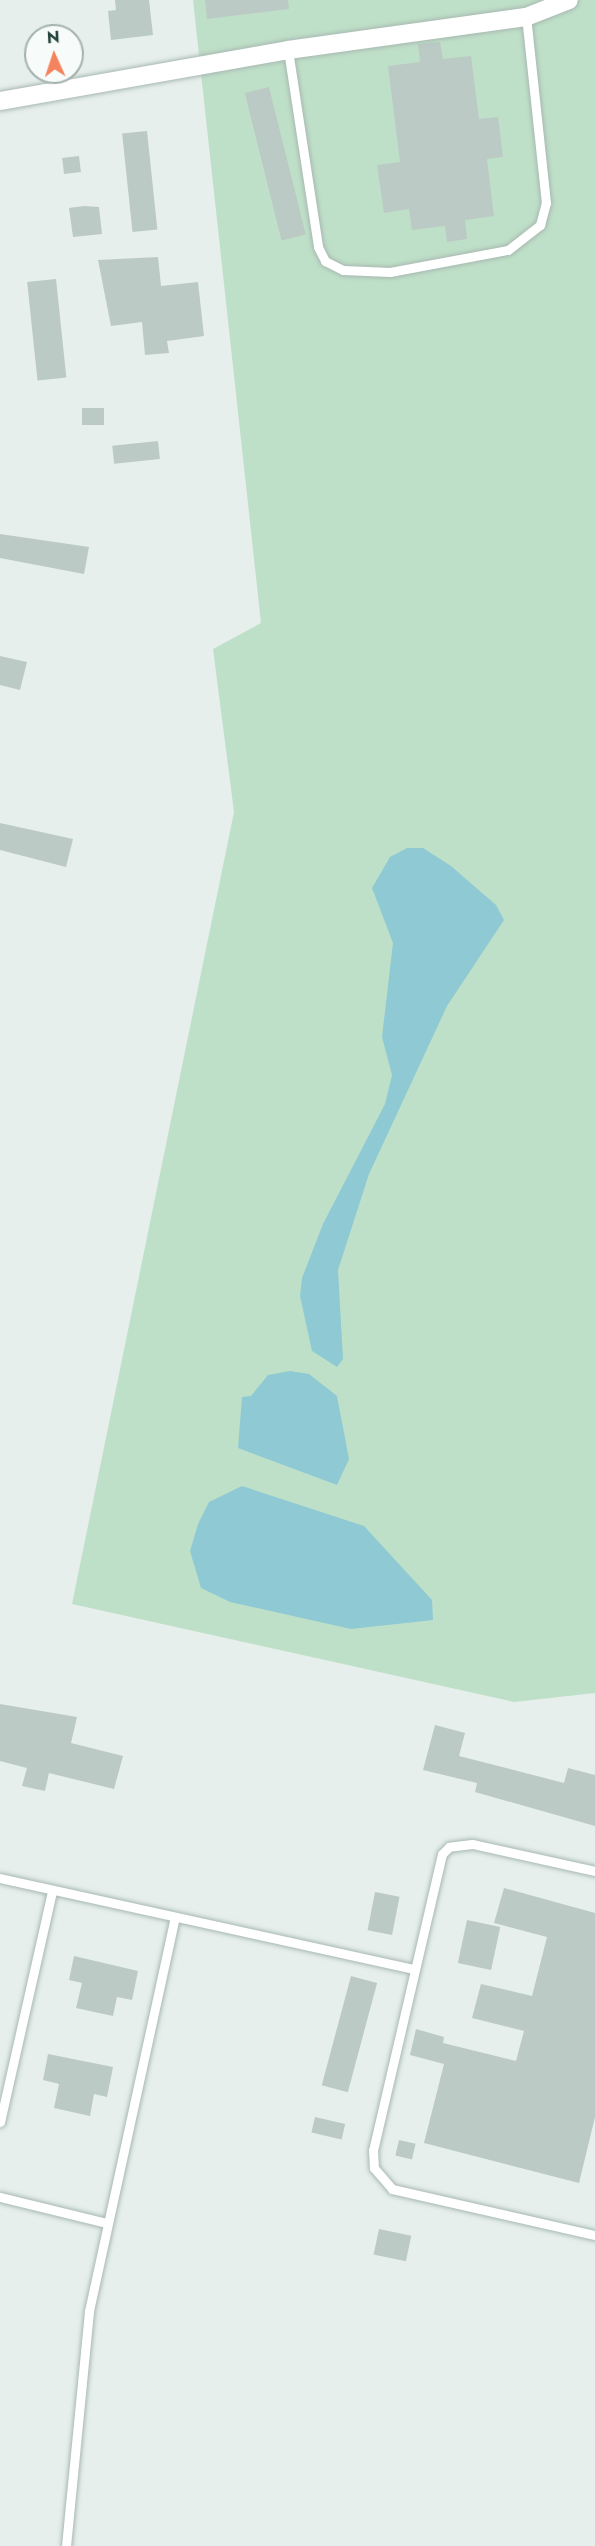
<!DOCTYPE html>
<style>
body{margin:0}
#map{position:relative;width:595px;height:2546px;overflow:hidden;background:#e6efeb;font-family:Jost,sans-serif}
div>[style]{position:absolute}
.green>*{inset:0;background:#bfe0c8}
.water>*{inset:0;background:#8ec9d4}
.building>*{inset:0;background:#bbcac4;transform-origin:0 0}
.roads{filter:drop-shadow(0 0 2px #a8b8b2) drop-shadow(0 0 2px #a8b8b2)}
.lane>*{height:9px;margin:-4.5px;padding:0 4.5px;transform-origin:4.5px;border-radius:4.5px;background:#fff}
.street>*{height:18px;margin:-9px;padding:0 9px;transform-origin:9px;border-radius:9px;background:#fff}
span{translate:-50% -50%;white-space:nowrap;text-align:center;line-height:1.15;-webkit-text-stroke:5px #f7fbf9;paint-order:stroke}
.north{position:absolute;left:24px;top:24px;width:60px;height:60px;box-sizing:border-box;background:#f7fbf9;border:2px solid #a3b1ad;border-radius:50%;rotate:357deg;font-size:16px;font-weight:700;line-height:24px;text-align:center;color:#24423a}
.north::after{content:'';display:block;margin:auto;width:21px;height:27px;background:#f4845f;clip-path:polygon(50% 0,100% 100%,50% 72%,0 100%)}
</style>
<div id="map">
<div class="green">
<div style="clip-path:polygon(193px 0,595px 0,595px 1693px,514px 1702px,72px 1604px,234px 812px,213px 649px,261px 623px)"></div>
</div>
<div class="water">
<div style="clip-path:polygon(407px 848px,423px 848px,451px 866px,496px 905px,504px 920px,447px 1006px,369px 1174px,338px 1270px,343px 1359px,337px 1367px,312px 1351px,300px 1296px,302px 1278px,323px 1224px,385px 1104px,392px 1075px,382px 1037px,393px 943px,372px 888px,390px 857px)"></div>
<div style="clip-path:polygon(290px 1371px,309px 1374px,337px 1396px,349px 1459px,337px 1485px,238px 1448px,242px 1397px,251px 1396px,268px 1375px)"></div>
<div style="clip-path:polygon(242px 1486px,364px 1526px,432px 1600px,433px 1620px,351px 1629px,230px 1602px,201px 1588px,190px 1551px,198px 1524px,209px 1502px)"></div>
</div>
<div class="building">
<div style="clip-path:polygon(115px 0,149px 0,153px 35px,111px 40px,108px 11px,116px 10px)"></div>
<div style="clip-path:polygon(205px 0,288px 0,289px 9px,207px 19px)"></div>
<div style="clip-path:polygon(440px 42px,443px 59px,471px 56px,479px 119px,498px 117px,503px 157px,487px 159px,494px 216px,465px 220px,467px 239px,447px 242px,445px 226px,412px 230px,409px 209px,384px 213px,377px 165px,400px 162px,388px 66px,420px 62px,418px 44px)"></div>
<div style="left:269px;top:87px;width:152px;height:25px;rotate:76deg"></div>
<div style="left:147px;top:131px;width:99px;height:25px;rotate:84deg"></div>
<div style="left:79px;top:156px;width:16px;height:17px;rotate:83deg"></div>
<div style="clip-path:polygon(84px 206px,99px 207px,102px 234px,73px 237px,69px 208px)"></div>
<div style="clip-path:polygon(158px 257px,161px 286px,198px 282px,204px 336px,167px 341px,169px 353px,145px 355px,142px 322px,111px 326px,98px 260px)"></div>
<div style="left:56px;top:279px;width:99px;height:29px;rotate:84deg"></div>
<div style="left:82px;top:408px;width:22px;height:17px"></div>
<div style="left:158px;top:441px;width:18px;height:46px;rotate:84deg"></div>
<div style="clip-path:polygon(0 534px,89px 547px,84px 574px,0 558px)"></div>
<div style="clip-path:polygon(0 656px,27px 662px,20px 690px,0 685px)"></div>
<div style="clip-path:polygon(0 823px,73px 839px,66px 867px,0 850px)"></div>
<div style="clip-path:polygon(0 1704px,77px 1717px,71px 1743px,123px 1756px,114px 1789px,49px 1773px,45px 1791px,22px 1786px,27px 1768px,0 1761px)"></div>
<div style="clip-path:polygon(435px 1725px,465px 1733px,459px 1756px,564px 1783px,568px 1768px,595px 1775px,595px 1826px,475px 1792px,477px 1783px,423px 1770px)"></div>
<div style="clip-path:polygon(504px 1888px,595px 1913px,595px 2117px,579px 2183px,424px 2143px,444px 2064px,410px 2055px,416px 2029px,444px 2037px,443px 2043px,516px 2061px,524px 2031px,472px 2018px,481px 1984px,532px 1996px,547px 1937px,494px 1923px)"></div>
<div style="left:375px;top:1892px;width:25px;height:39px;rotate:11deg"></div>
<div style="left:467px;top:1920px;width:34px;height:44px;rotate:12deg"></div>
<div style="clip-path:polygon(74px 1956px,138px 1971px,132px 2000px,117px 1997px,113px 2016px,76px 2008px,82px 1983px,69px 1980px)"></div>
<div style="left:351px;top:1976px;width:27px;height:113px;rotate:15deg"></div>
<div style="clip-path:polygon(48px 2054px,113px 2067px,107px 2097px,94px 2094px,90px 2116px,54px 2108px,59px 2084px,43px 2080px)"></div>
<div style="left:315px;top:2117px;width:31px;height:16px;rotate:13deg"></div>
<div style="left:399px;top:2140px;width:17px;height:16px;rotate:13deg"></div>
<div style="left:379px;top:2229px;width:33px;height:26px;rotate:12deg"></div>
</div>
<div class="roads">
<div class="lane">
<div style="left:288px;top:50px;width:199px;rotate:81.3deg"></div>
<div style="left:318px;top:247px;width:16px;rotate:63deg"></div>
<div style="left:325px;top:261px;width:20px;rotate:27deg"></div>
<div style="left:343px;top:270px;width:47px;rotate:2.4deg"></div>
<div style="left:390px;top:272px;width:120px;rotate:-10.6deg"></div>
<div style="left:508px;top:250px;width:41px;rotate:-38deg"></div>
<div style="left:540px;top:225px;width:23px;rotate:-75deg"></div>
<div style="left:546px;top:203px;width:187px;rotate:-96.1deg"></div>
<div style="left:595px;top:1871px;width:126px;rotate:-167.6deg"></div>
<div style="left:472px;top:1844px;width:23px;rotate:173deg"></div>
<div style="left:449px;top:1847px;width:10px;rotate:135deg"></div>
<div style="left:442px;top:1854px;width:304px;rotate:103.1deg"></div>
<div style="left:373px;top:2150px;width:18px;rotate:87deg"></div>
<div style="left:374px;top:2168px;width:28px;rotate:49deg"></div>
<div style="left:392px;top:2189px;width:208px;rotate:12.8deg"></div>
<div style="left:0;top:1878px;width:423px;rotate:12.4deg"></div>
<div style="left:0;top:2122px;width:237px;rotate:-77.3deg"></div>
<div style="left:0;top:2197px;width:110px;rotate:13.7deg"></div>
<div style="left:66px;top:2546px;width:236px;rotate:-84.4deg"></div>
<div style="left:89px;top:2311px;width:402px;rotate:-77.7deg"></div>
</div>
<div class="street">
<div style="left:0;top:101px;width:292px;rotate:-10deg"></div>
<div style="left:288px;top:50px;width:240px;rotate:-7.9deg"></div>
<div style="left:526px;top:17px;width:46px;rotate:-21.6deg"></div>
</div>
</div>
<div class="north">N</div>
</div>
